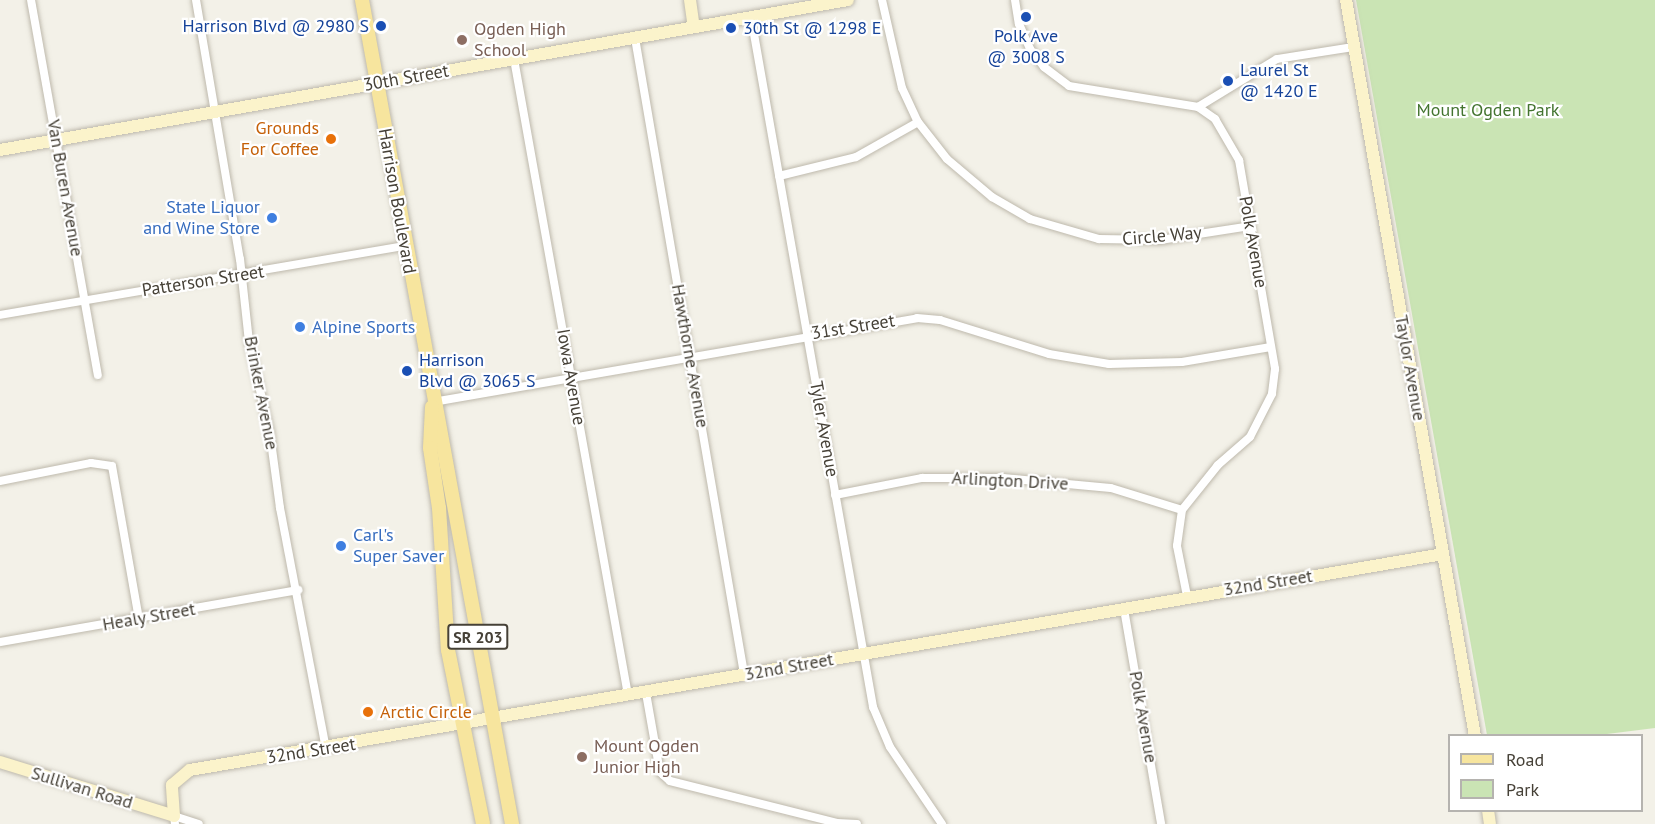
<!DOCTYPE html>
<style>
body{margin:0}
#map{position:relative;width:1655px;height:824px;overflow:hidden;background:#f3f1e8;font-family:"PT Sans",sans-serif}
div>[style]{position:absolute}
.green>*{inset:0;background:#cae4b4}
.roads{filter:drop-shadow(0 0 2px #beb9ac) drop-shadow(0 0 2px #beb9ac)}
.street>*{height:8px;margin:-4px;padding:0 4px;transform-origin:4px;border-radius:4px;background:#fff}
.secondary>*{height:12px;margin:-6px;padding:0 6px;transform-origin:6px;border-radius:6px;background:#fbf3cb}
.primary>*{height:14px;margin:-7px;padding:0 7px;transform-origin:7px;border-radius:7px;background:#f7e59e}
.dots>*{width:16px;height:16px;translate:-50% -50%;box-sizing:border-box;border:3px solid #fff;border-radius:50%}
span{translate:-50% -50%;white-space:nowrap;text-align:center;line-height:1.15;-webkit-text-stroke:4.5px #fff;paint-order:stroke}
.shield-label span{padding:2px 4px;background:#fff;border:2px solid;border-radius:4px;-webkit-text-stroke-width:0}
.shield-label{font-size:16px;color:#464137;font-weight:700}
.transit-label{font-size:18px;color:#164399}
.right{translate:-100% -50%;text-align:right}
.left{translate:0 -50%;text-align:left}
.education-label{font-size:18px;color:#785e54}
.street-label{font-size:18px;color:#464137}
.park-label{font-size:18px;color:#43742f}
.food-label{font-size:18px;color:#c56008}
.shop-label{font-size:18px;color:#366cbe}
.legend{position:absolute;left:1448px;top:734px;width:195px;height:78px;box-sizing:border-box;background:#fff;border:2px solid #b5b3af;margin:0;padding:8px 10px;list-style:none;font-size:18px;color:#464137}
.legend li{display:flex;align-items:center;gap:12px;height:30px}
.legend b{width:30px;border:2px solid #b5b3af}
</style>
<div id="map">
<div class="green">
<div style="clip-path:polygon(1356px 0,1655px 0,1655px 728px,1591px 736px,1487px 735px)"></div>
</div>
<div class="roads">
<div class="street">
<div style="left:31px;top:0;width:381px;rotate:79.9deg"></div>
<div style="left:196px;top:0;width:263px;rotate:80.4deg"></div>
<div style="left:240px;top:259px;width:83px;rotate:83.8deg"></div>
<div style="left:249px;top:342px;width:94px;rotate:77.1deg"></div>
<div style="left:270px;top:434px;width:75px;rotate:82.3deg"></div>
<div style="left:280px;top:508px;width:245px;rotate:79.2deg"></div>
<div style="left:882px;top:0;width:90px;rotate:77.2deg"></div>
<div style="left:902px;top:88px;width:38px;rotate:65deg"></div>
<div style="left:918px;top:122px;width:47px;rotate:51.9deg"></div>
<div style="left:947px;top:159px;width:59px;rotate:40.2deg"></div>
<div style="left:992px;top:197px;width:44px;rotate:30.1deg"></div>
<div style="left:1030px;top:219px;width:72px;rotate:16.2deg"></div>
<div style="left:1099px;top:239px;width:61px;rotate:0.9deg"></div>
<div style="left:1160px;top:240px;width:91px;rotate:-8.8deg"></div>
<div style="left:1015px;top:0;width:24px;rotate:81deg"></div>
<div style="left:1019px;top:24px;width:27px;rotate:66deg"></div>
<div style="left:1030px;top:49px;width:23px;rotate:52deg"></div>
<div style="left:1044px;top:67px;width:31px;rotate:37deg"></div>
<div style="left:1069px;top:86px;width:131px;rotate:9.2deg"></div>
<div style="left:1198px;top:107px;width:21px;rotate:35deg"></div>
<div style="left:1215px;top:119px;width:48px;rotate:59.7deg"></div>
<div style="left:1239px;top:160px;width:212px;rotate:80.2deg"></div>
<div style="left:1275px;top:369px;width:25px;rotate:97deg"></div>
<div style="left:1272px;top:394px;width:48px;rotate:117.1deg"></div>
<div style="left:1250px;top:437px;width:43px;rotate:138.8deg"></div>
<div style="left:1218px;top:465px;width:58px;rotate:128.7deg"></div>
<div style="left:1182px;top:510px;width:36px;rotate:98deg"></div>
<div style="left:1177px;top:546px;width:51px;rotate:78.7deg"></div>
<div style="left:751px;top:17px;width:701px;rotate:79.97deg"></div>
<div style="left:873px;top:707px;width:43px;rotate:67deg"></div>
<div style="left:890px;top:747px;width:93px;rotate:56deg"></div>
<div style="left:635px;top:38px;width:645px;rotate:80.27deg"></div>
<div style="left:514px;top:59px;width:646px;rotate:79.84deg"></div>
<div style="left:1198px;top:107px;width:92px;rotate:-31.3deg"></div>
<div style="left:1277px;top:59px;width:78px;rotate:-8.9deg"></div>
<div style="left:779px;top:176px;width:79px;rotate:-13.9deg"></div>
<div style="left:856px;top:157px;width:71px;rotate:-29.4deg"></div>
<div style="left:0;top:315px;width:411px;rotate:-9.7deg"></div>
<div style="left:433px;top:402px;width:491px;rotate:-9.8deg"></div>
<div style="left:917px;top:318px;width:23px;rotate:5deg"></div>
<div style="left:940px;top:320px;width:114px;rotate:17.3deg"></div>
<div style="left:1049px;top:354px;width:61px;rotate:9.5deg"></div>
<div style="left:1109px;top:364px;width:73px;rotate:-1.6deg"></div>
<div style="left:1182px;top:362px;width:90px;rotate:-9.6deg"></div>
<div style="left:0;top:481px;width:93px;rotate:-11.2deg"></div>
<div style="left:91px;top:463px;width:21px;rotate:8deg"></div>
<div style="left:112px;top:466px;width:155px;rotate:80deg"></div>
<div style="left:835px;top:495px;width:89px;rotate:-11.1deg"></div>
<div style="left:922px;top:478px;width:81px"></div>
<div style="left:1003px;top:478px;width:108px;rotate:5.3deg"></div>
<div style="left:1111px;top:488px;width:74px;rotate:17.2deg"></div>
<div style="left:1124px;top:609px;width:218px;rotate:80.2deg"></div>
<div style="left:0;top:642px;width:303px;rotate:-9.9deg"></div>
<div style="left:646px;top:693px;width:80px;rotate:80deg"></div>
<div style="left:660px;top:772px;width:13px;rotate:42deg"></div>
<div style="left:670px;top:781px;width:172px;rotate:14.1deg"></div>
<div style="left:837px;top:823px;width:20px;rotate:3deg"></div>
<div style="left:175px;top:824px;width:8px;rotate:-97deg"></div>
<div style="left:174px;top:816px;width:26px;rotate:18deg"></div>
</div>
<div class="secondary">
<div style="left:690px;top:0;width:27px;rotate:82deg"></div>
<div style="left:1346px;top:0;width:747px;rotate:80.06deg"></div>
<div style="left:0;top:150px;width:861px;rotate:-10.03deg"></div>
<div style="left:0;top:762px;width:182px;rotate:17.2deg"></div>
<div style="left:174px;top:816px;width:31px;rotate:-94deg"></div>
<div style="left:172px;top:785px;width:23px;rotate:-40deg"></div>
<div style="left:190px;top:770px;width:1271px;rotate:-9.78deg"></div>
<div style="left:1488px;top:810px;width:14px;rotate:82deg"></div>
</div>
<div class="primary">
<div style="left:362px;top:0;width:838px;rotate:79.68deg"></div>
<div style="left:432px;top:407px;width:41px;rotate:92.8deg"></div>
<div style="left:430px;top:448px;width:61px;rotate:81.5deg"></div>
<div style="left:439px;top:508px;width:142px;rotate:86.4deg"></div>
<div style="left:448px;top:650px;width:177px;rotate:78.6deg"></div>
</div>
</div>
<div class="dots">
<div style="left:1026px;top:17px;background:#1a4fb4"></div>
<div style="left:381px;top:26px;background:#1a4fb4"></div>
<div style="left:731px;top:28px;background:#1a4fb4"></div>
<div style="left:462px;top:40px;background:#8d6e63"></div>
<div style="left:1228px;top:81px;background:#1a4fb4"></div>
<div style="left:331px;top:139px;background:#e8710a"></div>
<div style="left:272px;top:218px;background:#3f7fe0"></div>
<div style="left:300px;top:327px;background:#3f7fe0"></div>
<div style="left:407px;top:371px;background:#1a4fb4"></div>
<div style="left:341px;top:546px;background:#3f7fe0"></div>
<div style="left:368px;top:712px;background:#e8710a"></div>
<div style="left:582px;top:757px;background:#8d6e63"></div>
</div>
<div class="shield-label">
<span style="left:478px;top:637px">SR 203</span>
</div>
<div class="transit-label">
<span class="right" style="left:369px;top:26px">Harrison Blvd @ 2980 S</span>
<span class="left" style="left:743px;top:28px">30th St @ 1298 E</span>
<span style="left:1026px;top:47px">Polk Ave<br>@ 3008 S</span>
<span class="left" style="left:1240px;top:81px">Laurel St<br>@ 1420 E</span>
<span class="left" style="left:419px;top:371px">Harrison<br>Blvd @ 3065 S</span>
</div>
<div class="education-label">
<span class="left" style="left:474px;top:40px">Ogden High<br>School</span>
<span class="left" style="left:594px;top:757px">Mount Ogden<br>Junior High</span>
</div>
<div class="street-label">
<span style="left:406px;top:78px;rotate:-10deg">30th Street</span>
<span style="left:65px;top:188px;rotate:80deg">Van Buren Avenue</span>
<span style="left:397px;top:201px;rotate:80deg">Harrison Boulevard</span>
<span style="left:1162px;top:236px;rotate:-5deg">Circle Way</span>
<span style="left:1253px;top:242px;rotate:80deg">Polk Avenue</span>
<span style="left:203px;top:281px;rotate:-9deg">Patterson Street</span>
<span style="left:853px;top:327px;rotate:-9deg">31st Street</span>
<span style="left:690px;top:356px;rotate:80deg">Hawthorne Avenue</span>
<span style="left:1410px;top:368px;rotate:80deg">Taylor Avenue</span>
<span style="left:571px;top:377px;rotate:80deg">Iowa Avenue</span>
<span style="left:261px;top:393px;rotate:79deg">Brinker Avenue</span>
<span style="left:824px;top:429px;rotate:80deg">Tyler Avenue</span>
<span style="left:1010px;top:481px;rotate:3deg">Arlington Drive</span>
<span style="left:1268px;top:583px;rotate:-9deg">32nd Street</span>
<span style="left:149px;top:617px;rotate:-10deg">Healy Street</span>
<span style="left:789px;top:667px;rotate:-10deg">32nd Street</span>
<span style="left:1143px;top:717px;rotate:80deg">Polk Avenue</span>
<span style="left:311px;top:751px;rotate:-9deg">32nd Street</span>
<span style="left:82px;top:788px;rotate:17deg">Sullivan Road</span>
</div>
<div class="park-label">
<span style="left:1488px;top:110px">Mount Ogden Park</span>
</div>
<div class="food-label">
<span class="right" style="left:319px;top:139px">Grounds<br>For Coffee</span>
<span class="left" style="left:380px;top:712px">Arctic Circle</span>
</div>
<div class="shop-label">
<span class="right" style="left:260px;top:218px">State Liquor<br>and Wine Store</span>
<span class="left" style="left:312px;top:327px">Alpine Sports</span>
<span class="left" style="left:353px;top:546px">Carl's<br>Super Saver</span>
</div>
<ul class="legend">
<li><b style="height:8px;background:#f7e59e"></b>Road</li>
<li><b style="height:16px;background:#cae4b4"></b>Park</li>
</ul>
</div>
